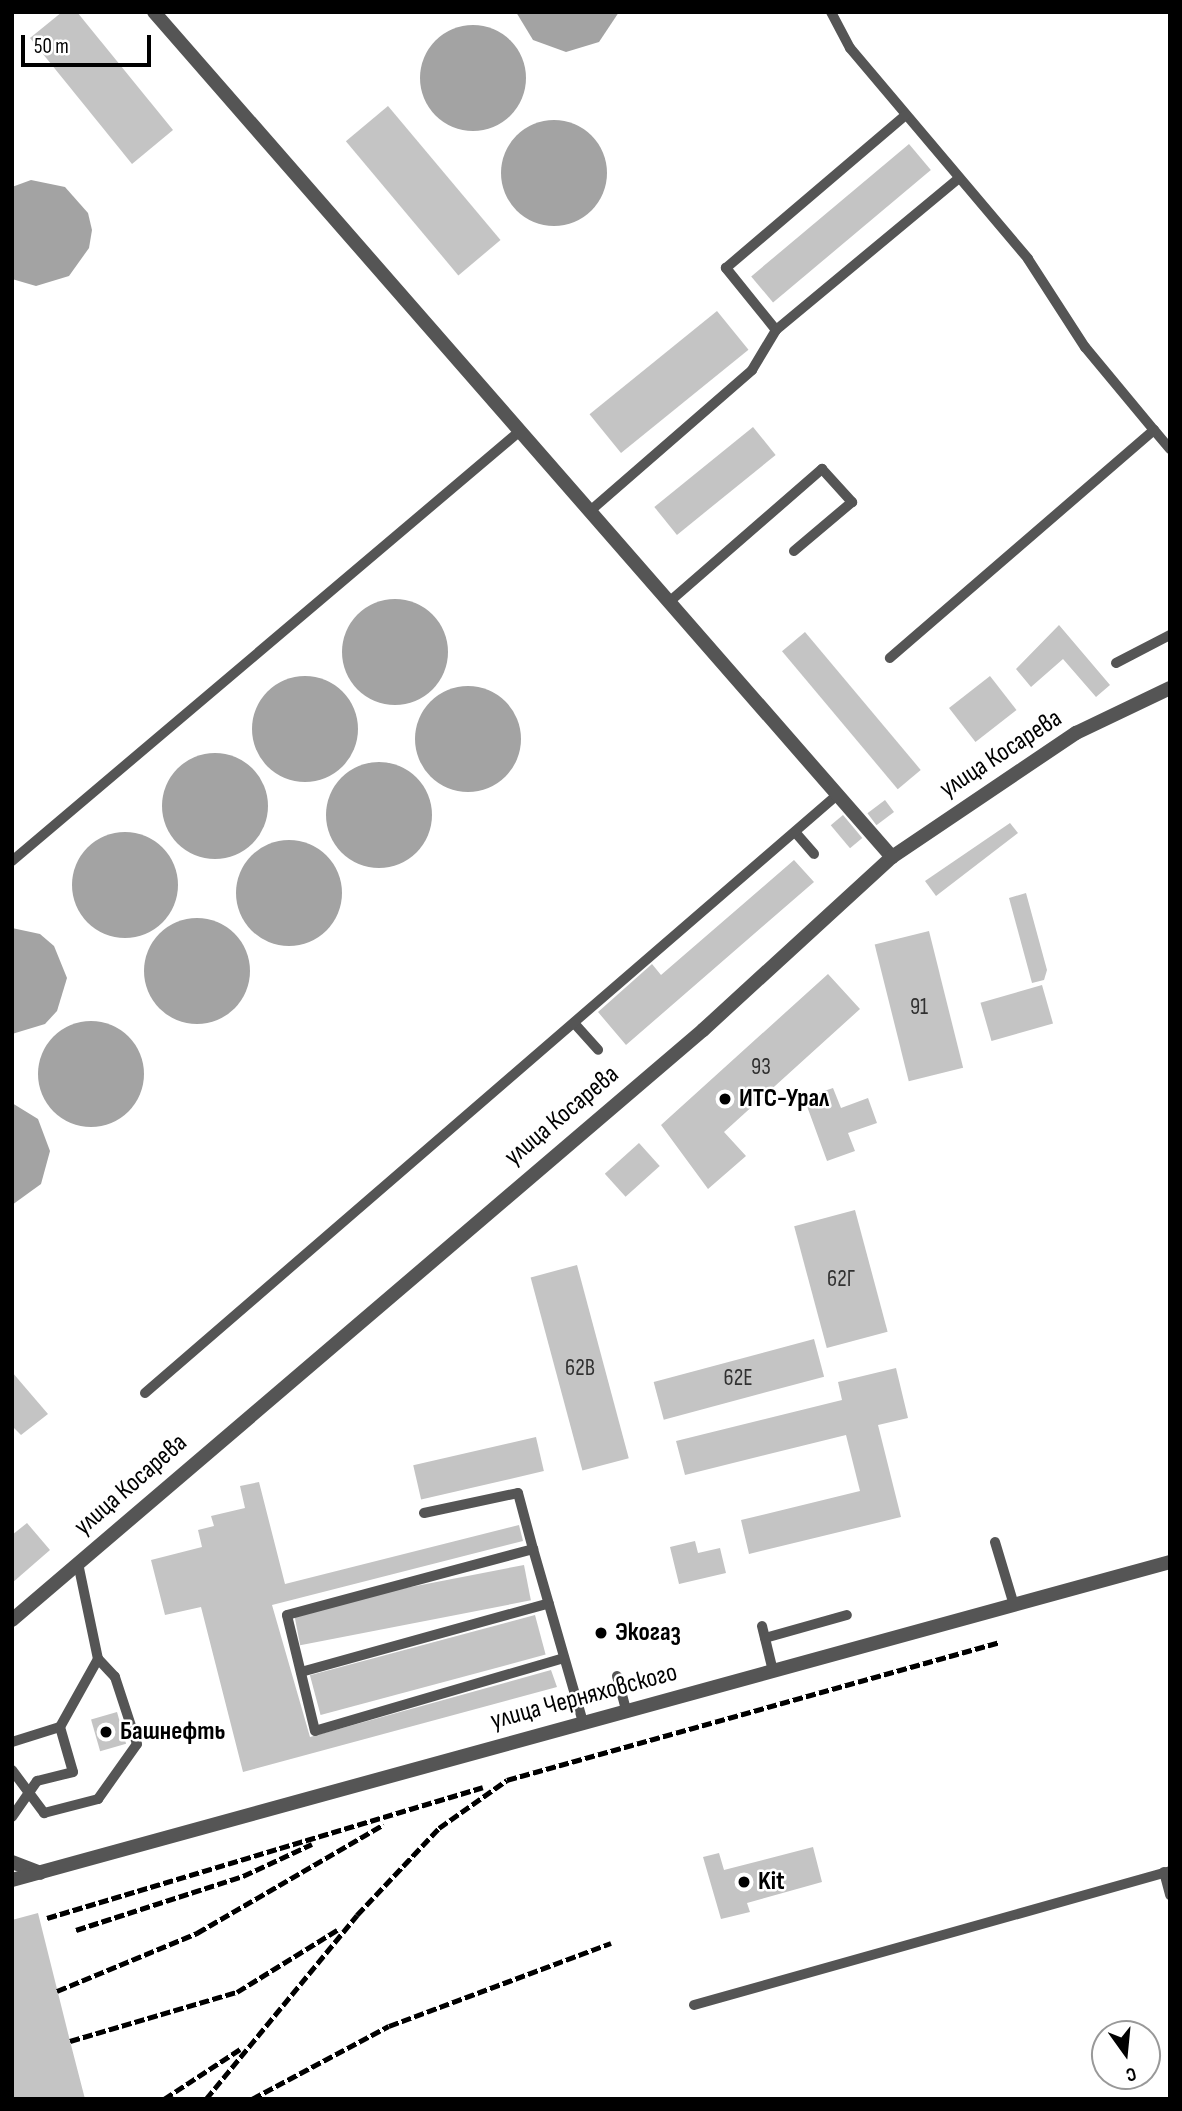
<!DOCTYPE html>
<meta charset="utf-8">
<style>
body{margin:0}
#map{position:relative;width:1182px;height:2111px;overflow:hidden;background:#fff;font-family:"Sofia Sans Condensed",sans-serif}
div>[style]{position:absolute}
.water>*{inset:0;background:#a3a3a3}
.round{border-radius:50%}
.building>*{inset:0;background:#c4c4c4;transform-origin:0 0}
.service>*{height:10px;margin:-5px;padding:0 5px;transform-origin:5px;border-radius:5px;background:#555}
.minor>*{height:14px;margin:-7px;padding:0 7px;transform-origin:7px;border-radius:7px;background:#555}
.rail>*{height:5px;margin-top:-2.5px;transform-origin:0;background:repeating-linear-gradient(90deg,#000 0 10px,transparent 0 13.5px)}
.dots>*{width:19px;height:19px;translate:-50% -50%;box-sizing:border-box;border:4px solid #fff;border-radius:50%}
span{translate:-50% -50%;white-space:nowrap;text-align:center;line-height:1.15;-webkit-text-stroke:5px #fff;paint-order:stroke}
.number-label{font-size:23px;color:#313131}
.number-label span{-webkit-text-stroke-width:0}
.street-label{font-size:26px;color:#000}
.poi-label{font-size:26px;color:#000;font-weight:700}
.left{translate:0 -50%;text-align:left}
.frame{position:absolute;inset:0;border:14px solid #000;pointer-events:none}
.north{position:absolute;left:1091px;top:2020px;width:70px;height:70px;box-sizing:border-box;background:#fff;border:2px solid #999;border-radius:50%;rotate:165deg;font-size:19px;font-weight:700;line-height:28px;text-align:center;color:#000}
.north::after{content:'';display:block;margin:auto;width:24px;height:32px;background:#000;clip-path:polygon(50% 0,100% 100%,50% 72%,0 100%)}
.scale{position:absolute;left:21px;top:35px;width:130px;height:32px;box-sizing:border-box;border:4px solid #000;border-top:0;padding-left:9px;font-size:21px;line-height:24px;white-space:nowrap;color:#000;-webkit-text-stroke:5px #fff;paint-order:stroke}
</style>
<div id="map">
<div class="water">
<div style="clip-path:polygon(516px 12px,619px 12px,599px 42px,566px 52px,533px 40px)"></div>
<div class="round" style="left:420px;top:25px;width:106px;height:106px"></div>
<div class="round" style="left:501px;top:120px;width:106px;height:106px"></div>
<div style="clip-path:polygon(31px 180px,65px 187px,88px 213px,92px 230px,89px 248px,69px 276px,36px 286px,12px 279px,12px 187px)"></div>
<div class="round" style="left:342px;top:599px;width:106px;height:106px"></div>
<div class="round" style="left:252px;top:676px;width:106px;height:106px"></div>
<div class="round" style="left:415px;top:686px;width:106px;height:106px"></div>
<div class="round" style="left:162px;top:753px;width:106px;height:106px"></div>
<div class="round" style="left:326px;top:762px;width:106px;height:106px"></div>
<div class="round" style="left:72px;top:832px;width:106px;height:106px"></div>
<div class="round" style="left:236px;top:840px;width:106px;height:106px"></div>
<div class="round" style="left:144px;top:918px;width:106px;height:106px"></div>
<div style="clip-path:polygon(12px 928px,40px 934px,54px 946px,67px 978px,57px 1011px,45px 1024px,12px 1034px)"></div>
<div class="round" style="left:38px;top:1021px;width:106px;height:106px"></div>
<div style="clip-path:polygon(12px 1103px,38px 1119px,50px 1151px,41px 1184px,12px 1205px)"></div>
</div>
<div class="building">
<div style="clip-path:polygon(62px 12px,77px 12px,173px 130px,132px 164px,30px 38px)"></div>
<div style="left:388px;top:106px;width:175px;height:55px;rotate:50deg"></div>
<div style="left:909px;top:144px;width:34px;height:206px;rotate:50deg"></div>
<div style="left:717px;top:311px;width:50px;height:164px;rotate:51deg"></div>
<div style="left:753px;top:427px;width:36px;height:127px;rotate:51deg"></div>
<div style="clip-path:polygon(1059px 625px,1110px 685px,1096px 697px,1063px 659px,1031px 687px,1016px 669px)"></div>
<div style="left:805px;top:632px;width:180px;height:30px;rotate:50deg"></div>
<div style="left:990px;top:676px;width:43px;height:52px;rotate:52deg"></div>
<div style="left:885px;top:800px;width:15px;height:22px;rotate:53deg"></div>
<div style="left:843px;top:815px;width:30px;height:16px;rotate:50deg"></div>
<div style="clip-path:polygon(1010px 823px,1018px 833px,936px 896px,925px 881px)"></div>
<div style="clip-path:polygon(794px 860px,814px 882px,626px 1045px,598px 1012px,652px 964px,661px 975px)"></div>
<div style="clip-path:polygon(1026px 893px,1047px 970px,1044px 980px,1032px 983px,1009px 898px)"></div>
<div style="left:929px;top:931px;width:141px;height:56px;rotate:76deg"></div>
<div style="clip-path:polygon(828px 974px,860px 1009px,724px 1132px,746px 1156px,708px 1189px,661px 1125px)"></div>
<div style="left:1042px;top:985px;width:40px;height:64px;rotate:74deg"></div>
<div style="clip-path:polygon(833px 1088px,841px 1108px,868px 1098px,877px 1123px,848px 1133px,855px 1151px,827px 1161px,804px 1098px)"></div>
<div style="left:639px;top:1143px;width:31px;height:46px;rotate:48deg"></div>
<div style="left:855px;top:1210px;width:126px;height:63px;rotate:75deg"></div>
<div style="left:577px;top:1265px;width:200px;height:48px;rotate:75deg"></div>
<div style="left:814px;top:1339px;width:39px;height:166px;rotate:75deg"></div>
<div style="clip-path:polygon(896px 1368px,908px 1418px,878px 1425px,901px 1517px,749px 1554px,741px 1520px,860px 1491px,846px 1435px,685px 1475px,676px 1441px,842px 1400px,838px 1382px)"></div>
<div style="clip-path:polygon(12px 1372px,48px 1414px,21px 1435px,12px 1426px)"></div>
<div style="left:536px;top:1437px;width:35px;height:126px;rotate:77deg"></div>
<div style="clip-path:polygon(259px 1482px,285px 1584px,519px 1525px,523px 1541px,272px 1605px,310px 1737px,551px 1670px,557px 1687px,243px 1772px,201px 1607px,165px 1615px,151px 1560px,202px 1547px,198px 1530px,214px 1526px,211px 1516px,245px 1508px,240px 1486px)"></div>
<div style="clip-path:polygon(27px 1523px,50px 1550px,12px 1583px,12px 1535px)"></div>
<div style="clip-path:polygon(695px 1541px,698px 1553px,720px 1548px,726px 1573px,679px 1584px,670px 1547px)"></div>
<div style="left:524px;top:1565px;width:36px;height:235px;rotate:79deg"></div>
<div style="left:535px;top:1615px;width:41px;height:233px;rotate:75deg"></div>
<div style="left:117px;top:1712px;width:33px;height:27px;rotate:74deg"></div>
<div style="clip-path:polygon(813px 1847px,822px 1882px,747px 1903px,750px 1912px,721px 1919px,703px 1857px,719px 1853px,724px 1870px)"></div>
<div style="clip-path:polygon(38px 1913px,70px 2041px,85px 2099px,12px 2099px,12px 1920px)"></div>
</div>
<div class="service">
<div style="left:831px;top:12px;width:41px;rotate:62.2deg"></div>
<div style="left:850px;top:48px;width:276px;rotate:49.8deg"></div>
<div style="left:1028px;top:259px;width:105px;rotate:57.1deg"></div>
<div style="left:1085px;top:347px;width:108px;rotate:50.3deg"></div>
<div style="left:1154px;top:430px;width:349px;rotate:139.2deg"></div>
<div style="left:776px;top:330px;width:80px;rotate:-128.9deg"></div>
<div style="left:726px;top:268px;width:236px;rotate:-40.4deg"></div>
<div style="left:1154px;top:430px;width:25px;rotate:50deg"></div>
<div style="left:590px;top:511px;width:215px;rotate:-41deg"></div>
<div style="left:752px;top:370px;width:47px;rotate:-59deg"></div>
<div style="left:776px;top:330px;width:238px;rotate:-39.7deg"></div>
<div style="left:669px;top:602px;width:203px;rotate:-41deg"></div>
<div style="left:822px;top:469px;width:45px;rotate:47.7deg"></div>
<div style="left:852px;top:502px;width:76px;rotate:139.8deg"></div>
<div style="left:1116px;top:663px;width:61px;rotate:-27.4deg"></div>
<div style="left:795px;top:832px;width:29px;rotate:49deg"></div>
<div style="left:12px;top:861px;width:666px;rotate:-40.25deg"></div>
<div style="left:574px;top:1023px;width:36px;rotate:48deg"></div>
<div style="left:145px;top:1393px;width:915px;rotate:-40.83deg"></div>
<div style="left:424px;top:1513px;width:96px;rotate:-12deg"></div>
<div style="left:518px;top:1493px;width:58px;rotate:75deg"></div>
<div style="left:995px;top:1542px;width:66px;rotate:73.2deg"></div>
<div style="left:762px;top:1626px;width:46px;rotate:76.3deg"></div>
<div style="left:765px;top:1638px;width:85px;rotate:-15.7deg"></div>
<div style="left:564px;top:1658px;width:259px;rotate:163.7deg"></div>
<div style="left:315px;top:1731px;width:119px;rotate:-103.6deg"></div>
<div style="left:287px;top:1615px;width:255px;rotate:-15deg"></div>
<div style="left:533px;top:1549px;width:180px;rotate:73.9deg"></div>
<div style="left:301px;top:1672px;width:257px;rotate:-15.5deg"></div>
<div style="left:617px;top:1676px;width:35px;rotate:75deg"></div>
<div style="left:12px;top:1742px;width:50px;rotate:-17.4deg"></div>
<div style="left:12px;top:1770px;width:54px;rotate:53.3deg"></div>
<div style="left:44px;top:1813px;width:56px;rotate:-14.5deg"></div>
<div style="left:98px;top:1799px;width:67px;rotate:-54.7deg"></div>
<div style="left:137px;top:1744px;width:71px;rotate:-108.2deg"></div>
<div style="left:115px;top:1677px;width:25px;rotate:-133deg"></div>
<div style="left:12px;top:1817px;width:44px;rotate:-55.2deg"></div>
<div style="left:37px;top:1781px;width:37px;rotate:-14deg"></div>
<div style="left:73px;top:1772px;width:47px;rotate:-106.1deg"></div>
<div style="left:60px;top:1727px;width:78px;rotate:-60.8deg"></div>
<div style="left:98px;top:1659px;width:98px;rotate:-101.8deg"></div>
<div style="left:1164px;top:1872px;width:24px;rotate:75deg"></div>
<div style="left:694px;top:2005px;width:495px;rotate:-15.7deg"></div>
</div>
<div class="minor">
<div style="left:154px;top:12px;width:1122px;rotate:48.87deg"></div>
<div style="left:12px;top:1620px;width:909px;rotate:-40.49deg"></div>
<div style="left:703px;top:1030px;width:256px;rotate:-42.5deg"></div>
<div style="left:892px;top:857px;width:222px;rotate:-34deg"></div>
<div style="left:1076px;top:733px;width:104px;rotate:-25.6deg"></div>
<div style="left:12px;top:1862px;width:30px;rotate:21deg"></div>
<div style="left:12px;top:1880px;width:1201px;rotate:-15.36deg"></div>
</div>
<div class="rail">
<div style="left:47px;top:1918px;width:455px;rotate:-16.7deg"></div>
<div style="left:76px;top:1930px;width:176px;rotate:-17.9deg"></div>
<div style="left:243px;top:1876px;width:76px;rotate:-24.9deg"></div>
<div style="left:57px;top:1991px;width:152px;rotate:-22.5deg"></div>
<div style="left:197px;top:1933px;width:216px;rotate:-30.2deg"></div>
<div style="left:70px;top:2041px;width:174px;rotate:-16.4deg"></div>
<div style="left:237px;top:1992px;width:118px;rotate:-31.8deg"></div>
<div style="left:164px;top:2099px;width:91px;rotate:-33.3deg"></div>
<div style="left:206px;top:2099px;width:238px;rotate:-50.6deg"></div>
<div style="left:357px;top:1915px;width:120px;rotate:-46.7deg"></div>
<div style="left:439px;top:1828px;width:83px;rotate:-35.2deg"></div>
<div style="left:507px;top:1780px;width:512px;rotate:-15.64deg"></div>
<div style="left:252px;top:2099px;width:155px;rotate:-28.1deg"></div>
<div style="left:389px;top:2026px;width:237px;rotate:-20.5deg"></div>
</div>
<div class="dots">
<div style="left:725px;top:1099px;background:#000"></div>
<div style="left:601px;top:1633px;background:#000"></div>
<div style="left:106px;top:1732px;background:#000"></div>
<div style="left:744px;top:1882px;background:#000"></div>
</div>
<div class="number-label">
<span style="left:919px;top:1007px">91</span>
<span style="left:761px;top:1067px">93</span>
<span style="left:841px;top:1279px">62Г</span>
<span style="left:580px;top:1368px">62В</span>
<span style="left:738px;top:1378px">62Е</span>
</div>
<div class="street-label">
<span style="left:1001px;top:754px;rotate:-33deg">улица Косарева</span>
<span style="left:562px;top:1116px;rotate:-40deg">улица Косарева</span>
<span style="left:131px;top:1485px;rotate:-41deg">улица Косарева</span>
<span style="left:584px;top:1697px;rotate:-15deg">улица Черняховского</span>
</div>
<div class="poi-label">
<span class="left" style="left:739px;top:1099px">ИТС-Урал</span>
<span class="left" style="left:615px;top:1633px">Экогаз</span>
<span class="left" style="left:120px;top:1732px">Башнефть</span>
<span class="left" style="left:758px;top:1882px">Kit</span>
</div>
<div class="frame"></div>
<div class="north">С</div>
<div class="scale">50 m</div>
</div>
